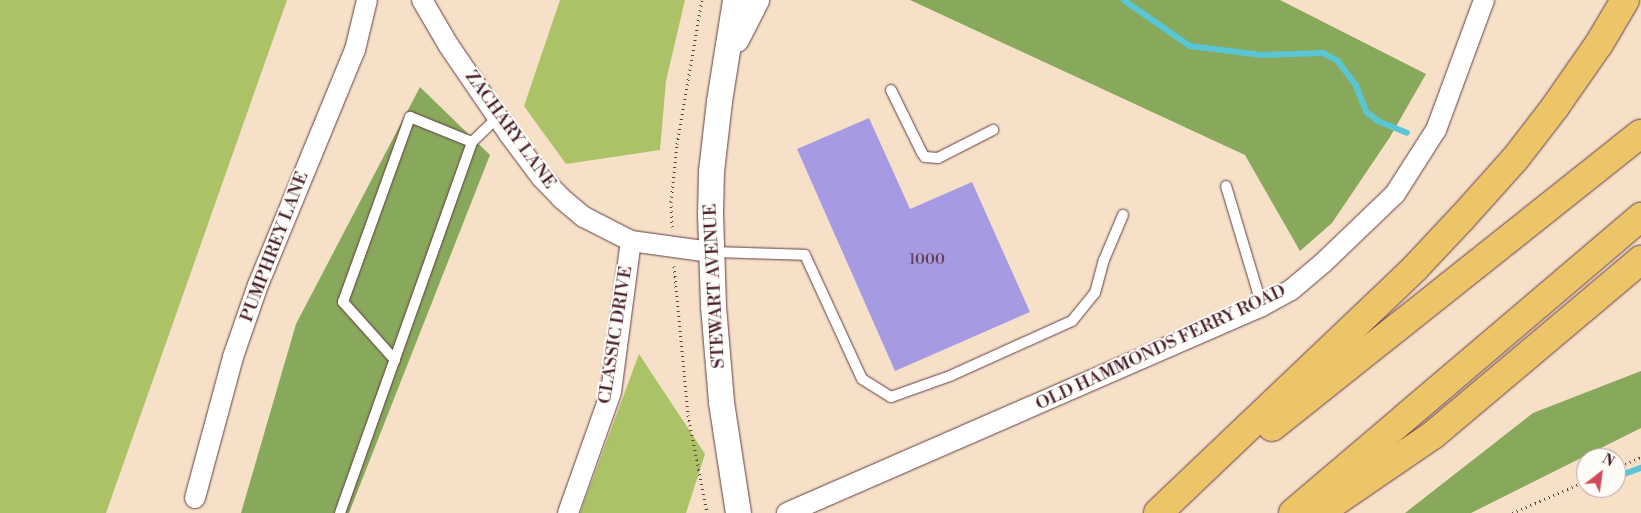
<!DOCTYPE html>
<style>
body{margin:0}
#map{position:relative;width:1641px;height:513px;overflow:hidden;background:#f6e1c8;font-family:"Libre Bodoni",serif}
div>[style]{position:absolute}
.green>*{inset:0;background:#abc267}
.forest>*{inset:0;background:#88a85c}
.stream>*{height:5.5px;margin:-2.75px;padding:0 2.75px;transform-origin:2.75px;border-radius:2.75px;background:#5ac5d3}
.building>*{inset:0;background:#a69be2}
.path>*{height:3px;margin-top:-1.5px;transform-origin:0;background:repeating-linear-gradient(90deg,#643c43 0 1px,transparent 0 5px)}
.roads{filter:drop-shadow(0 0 1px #643c43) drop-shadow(0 0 1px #643c43)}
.service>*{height:10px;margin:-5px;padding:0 5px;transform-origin:5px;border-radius:5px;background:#fff}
.minor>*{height:20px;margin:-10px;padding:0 10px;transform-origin:10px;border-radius:10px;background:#fff}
.tertiary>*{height:25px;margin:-12.5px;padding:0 12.5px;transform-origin:12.5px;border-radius:12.5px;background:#fff}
.motorway>*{height:28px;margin:-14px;padding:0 14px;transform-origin:14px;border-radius:14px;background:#ecc569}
span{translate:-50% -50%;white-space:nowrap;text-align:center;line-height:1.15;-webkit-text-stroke:4px #fdfcf7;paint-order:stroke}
.number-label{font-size:15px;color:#613e59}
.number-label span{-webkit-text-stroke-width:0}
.street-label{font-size:18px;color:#4a1f2b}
.north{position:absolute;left:1576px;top:448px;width:50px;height:50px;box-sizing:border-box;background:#fdfcf7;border:1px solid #b5a4a5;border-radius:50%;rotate:30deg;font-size:14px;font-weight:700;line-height:20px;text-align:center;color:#4a1f2b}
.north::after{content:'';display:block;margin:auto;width:18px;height:22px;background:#d1495b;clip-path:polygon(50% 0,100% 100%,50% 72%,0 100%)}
</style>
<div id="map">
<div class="green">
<div style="clip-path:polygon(0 0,287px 0,106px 513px,0 513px)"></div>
<div style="clip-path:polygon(560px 0,685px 0,666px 81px,660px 150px,566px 164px,524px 106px)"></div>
<div style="clip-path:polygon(639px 354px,705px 454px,686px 513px,580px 513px)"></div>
</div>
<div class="forest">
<div style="clip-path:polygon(910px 0,1280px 0,1426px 74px,1390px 137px,1332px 223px,1300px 251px,1245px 155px)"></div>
<div style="clip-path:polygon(420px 87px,490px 155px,349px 513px,241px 513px,296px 324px)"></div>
<div style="clip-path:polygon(1641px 371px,1641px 428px,1471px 513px,1405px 513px,1533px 413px)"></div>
</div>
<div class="stream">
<div style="left:1124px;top:0;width:80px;rotate:34.9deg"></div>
<div style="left:1190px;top:46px;width:72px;rotate:7.2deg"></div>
<div style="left:1261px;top:55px;width:62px;rotate:-1.8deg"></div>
<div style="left:1323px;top:53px;width:17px;rotate:28deg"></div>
<div style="left:1338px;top:61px;width:30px;rotate:53deg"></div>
<div style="left:1356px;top:85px;width:29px;rotate:68deg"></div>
<div style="left:1367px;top:112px;width:14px;rotate:39deg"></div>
<div style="left:1378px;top:121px;width:31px;rotate:22deg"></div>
<div style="left:1616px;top:477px;width:27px;rotate:-20deg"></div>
</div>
<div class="building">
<div style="clip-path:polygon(869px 118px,910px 209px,972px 182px,1030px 312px,895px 371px,797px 149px)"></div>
</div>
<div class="path">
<div style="left:672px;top:227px;width:25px;rotate:-92deg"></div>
<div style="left:671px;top:202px;width:58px;rotate:-84.1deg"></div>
<div style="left:677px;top:144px;width:146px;rotate:-80.2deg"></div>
<div style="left:674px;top:266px;width:150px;rotate:84.6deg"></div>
<div style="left:688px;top:415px;width:100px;rotate:79deg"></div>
<div style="left:1616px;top:468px;width:27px;rotate:-24deg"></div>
<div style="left:1512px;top:513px;width:81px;rotate:-23.4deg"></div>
</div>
<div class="roads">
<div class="service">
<div style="left:891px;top:90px;width:70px;rotate:63.8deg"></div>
<div style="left:922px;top:153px;width:5px;rotate:53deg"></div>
<div style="left:925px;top:157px;width:13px;rotate:4deg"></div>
<div style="left:938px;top:158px;width:62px;rotate:-27deg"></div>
<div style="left:1226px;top:186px;width:125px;rotate:73.3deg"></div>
<div style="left:711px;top:252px;width:94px;rotate:1.8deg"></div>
<div style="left:805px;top:255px;width:136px;rotate:65.3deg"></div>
<div style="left:862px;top:379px;width:34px;rotate:32deg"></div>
<div style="left:891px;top:397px;width:63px;rotate:-19.6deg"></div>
<div style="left:950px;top:376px;width:134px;rotate:-24.3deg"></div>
<div style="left:1072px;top:321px;width:36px;rotate:-51deg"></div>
<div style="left:1095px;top:293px;width:34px;rotate:-75deg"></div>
<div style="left:1104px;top:260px;width:49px;rotate:-67.1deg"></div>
<div style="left:395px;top:360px;width:78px;rotate:-131.9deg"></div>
<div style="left:343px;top:302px;width:197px;rotate:-70.1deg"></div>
<div style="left:410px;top:117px;width:67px;rotate:22deg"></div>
<div style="left:340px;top:513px;width:394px;rotate:-70.4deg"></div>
<div style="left:472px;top:142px;width:36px;rotate:-44deg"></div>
</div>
<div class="minor">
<div style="left:422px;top:0;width:53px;rotate:59.6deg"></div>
<div style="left:449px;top:46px;width:107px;rotate:55.7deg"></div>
<div style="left:509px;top:134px;width:54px;rotate:53.3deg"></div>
<div style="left:541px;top:177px;width:29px;rotate:46deg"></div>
<div style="left:561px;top:198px;width:30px;rotate:40deg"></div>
<div style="left:584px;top:217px;width:53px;rotate:27.1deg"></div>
<div style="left:631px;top:241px;width:80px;rotate:7.9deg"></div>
<div style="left:195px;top:498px;width:146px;rotate:-74.9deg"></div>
<div style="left:233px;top:357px;width:76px;rotate:-70.9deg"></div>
<div style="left:258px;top:285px;width:254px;rotate:-67.6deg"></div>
<div style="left:355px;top:50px;width:51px;rotate:-76.5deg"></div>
<div style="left:568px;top:513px;width:128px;rotate:-70.4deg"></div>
<div style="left:611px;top:392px;width:152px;rotate:-82.5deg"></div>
<div style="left:787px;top:513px;width:518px;rotate:-23.55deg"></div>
<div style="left:1262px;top:306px;width:33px;rotate:-29deg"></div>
<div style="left:1291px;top:290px;width:42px;rotate:-40.2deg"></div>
<div style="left:1323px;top:263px;width:100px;rotate:-43.8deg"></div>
<div style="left:1395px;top:194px;width:76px;rotate:-57.4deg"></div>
<div style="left:1436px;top:130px;width:139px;rotate:-69.7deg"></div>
</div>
<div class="tertiary">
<div style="left:735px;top:0;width:102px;rotate:99deg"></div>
<div style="left:719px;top:101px;width:70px;rotate:96.5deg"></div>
<div style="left:711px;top:171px;width:43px;rotate:91.3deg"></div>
<div style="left:710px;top:214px;width:92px;rotate:88.1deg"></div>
<div style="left:713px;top:306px;width:96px;rotate:85.2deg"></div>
<div style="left:721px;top:402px;width:112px;rotate:81.3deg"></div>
<div style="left:736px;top:39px;width:44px;rotate:-62.9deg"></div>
</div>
<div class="motorway">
<div style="left:1272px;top:427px;width:471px;rotate:-38.5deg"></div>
<div style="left:1158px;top:513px;width:355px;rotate:-43.6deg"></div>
<div style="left:1415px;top:268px;width:69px;rotate:-46.8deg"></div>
<div style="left:1462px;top:218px;width:79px;rotate:-48.1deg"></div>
<div style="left:1515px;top:159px;width:66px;rotate:-52.4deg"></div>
<div style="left:1555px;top:107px;width:77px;rotate:-55.1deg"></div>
<div style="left:1599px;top:44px;width:51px;rotate:-59.4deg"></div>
<div style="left:1293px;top:513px;width:457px;rotate:-40.4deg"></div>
<div style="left:1319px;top:513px;width:138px;rotate:-34.4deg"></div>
<div style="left:1433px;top:435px;width:272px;rotate:-40.1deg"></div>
</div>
</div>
<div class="number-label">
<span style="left:927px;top:260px">1000</span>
</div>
<div class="street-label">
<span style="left:510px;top:130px;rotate:54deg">ZACHARY LANE</span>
<span style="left:275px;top:247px;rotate:-69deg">PUMPHREY LANE</span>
<span style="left:715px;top:286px;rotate:-93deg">STEWART AVENUE</span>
<span style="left:616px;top:335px;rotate:-81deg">CLASSIC DRIVE</span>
<span style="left:1161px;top:348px;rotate:-25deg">OLD HAMMONDS FERRY ROAD</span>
</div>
<div class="north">N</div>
</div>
